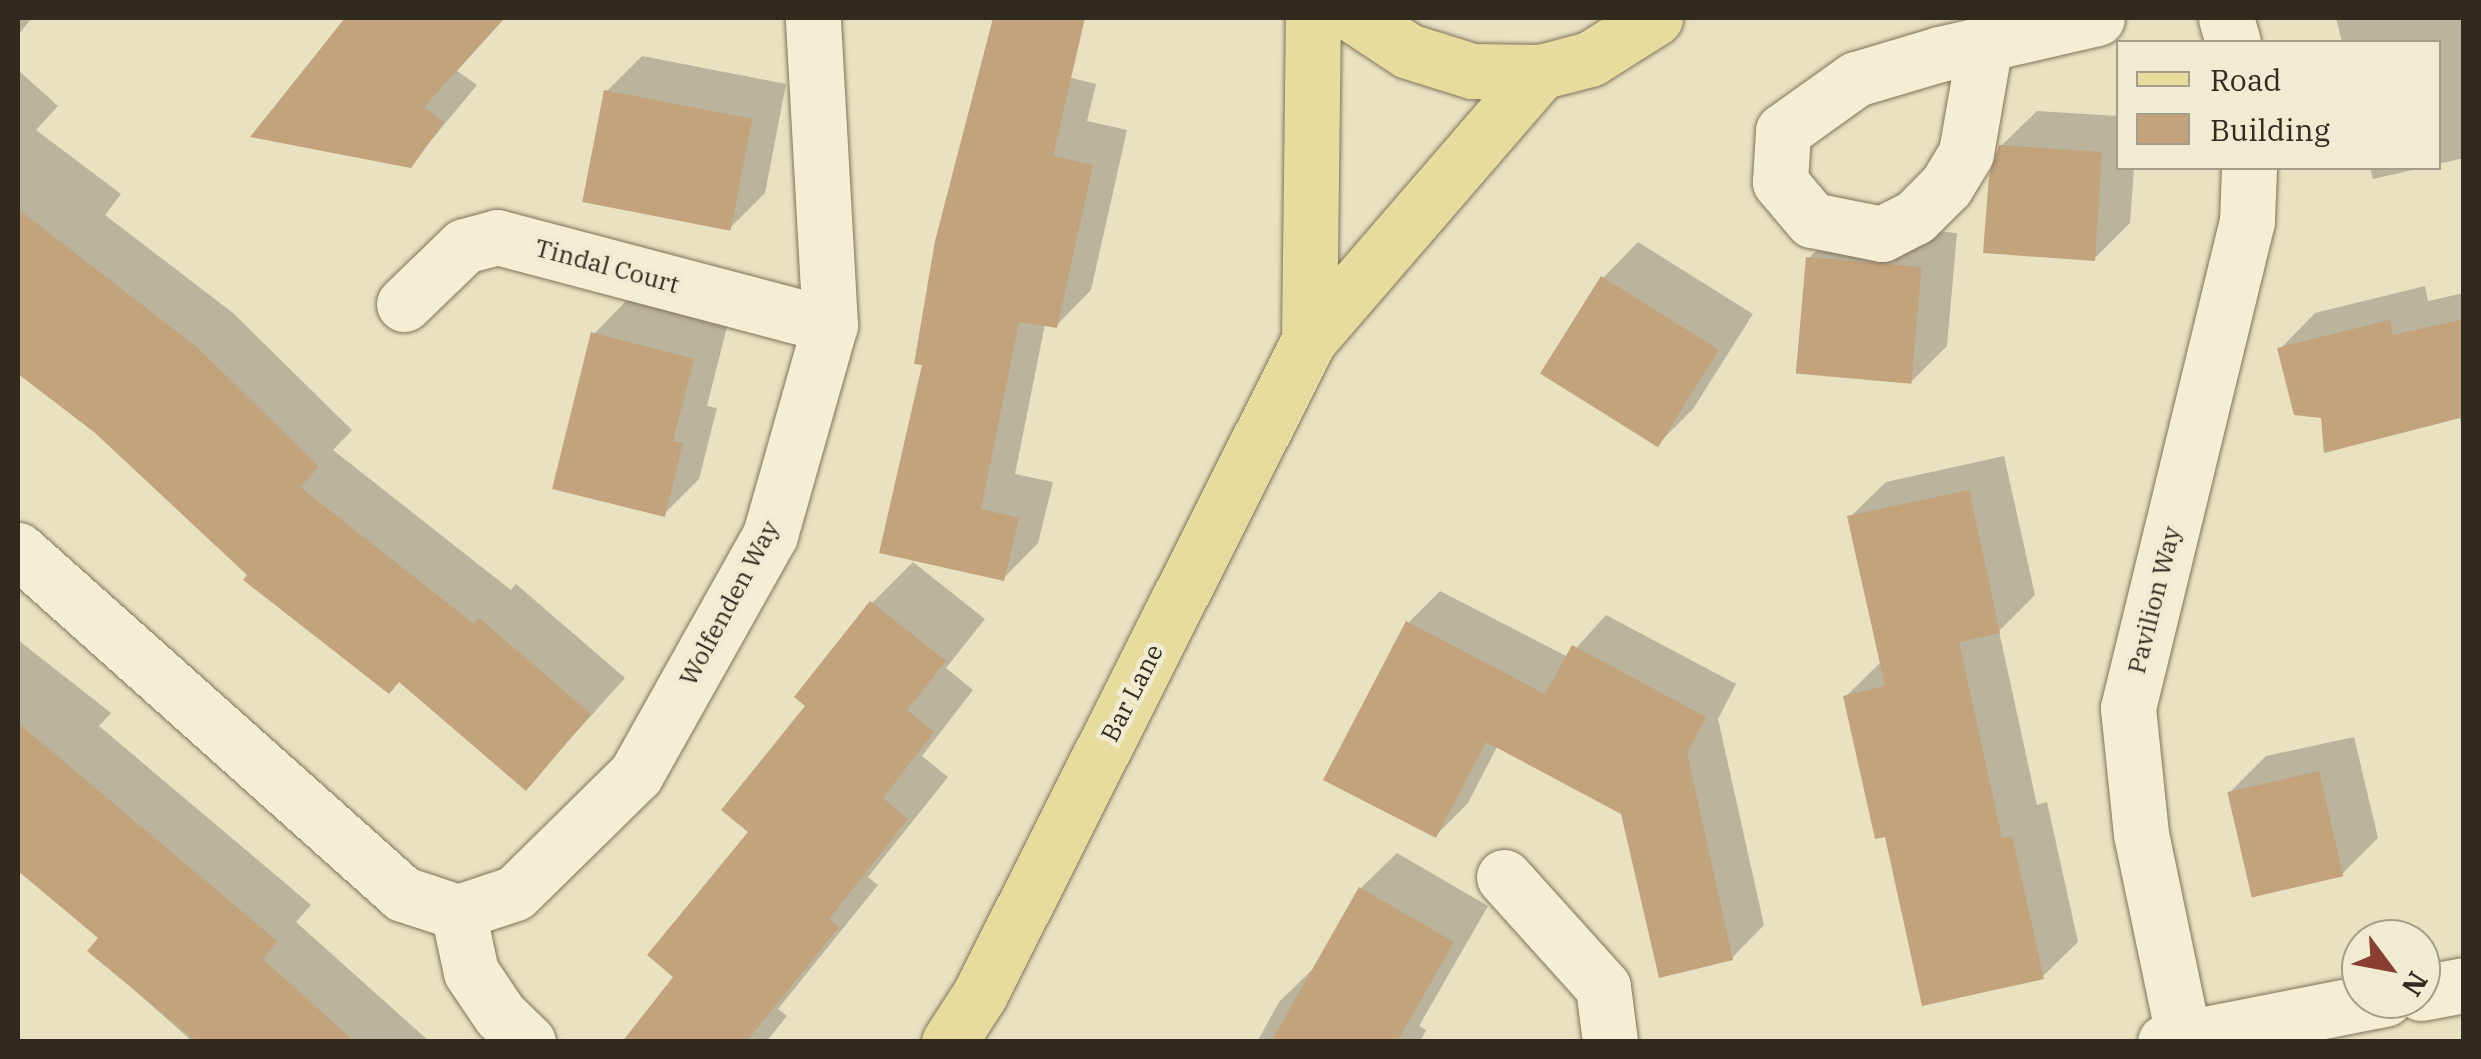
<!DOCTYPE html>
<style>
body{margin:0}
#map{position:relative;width:2481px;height:1059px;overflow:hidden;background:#e8e2c2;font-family:"IBM Plex Serif",serif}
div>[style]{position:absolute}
.shadow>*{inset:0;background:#0003}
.building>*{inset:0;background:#c2a37c;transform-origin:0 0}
.roads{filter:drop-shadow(0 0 2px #80745c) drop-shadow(0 0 2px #80745c)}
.minor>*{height:55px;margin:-27.5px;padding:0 27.5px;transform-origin:27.5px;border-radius:27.5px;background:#f4efd4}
.major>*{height:55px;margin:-27.5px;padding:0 27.5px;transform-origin:27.5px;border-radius:27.5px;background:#e8db9e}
span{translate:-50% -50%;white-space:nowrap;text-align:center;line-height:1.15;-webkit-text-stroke:9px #f0ecd1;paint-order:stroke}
.street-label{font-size:25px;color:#312a1e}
.frame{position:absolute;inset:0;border:20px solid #312a1e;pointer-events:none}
.legend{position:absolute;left:2116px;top:40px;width:325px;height:130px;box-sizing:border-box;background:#f0ecd1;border:2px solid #a49e89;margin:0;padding:12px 18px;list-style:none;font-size:30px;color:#312a1e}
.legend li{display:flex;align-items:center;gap:20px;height:50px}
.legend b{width:50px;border:2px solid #a49e89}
.north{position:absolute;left:2341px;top:919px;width:100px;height:100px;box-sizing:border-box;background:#f0ecd1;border:2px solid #a49e89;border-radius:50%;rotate:122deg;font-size:28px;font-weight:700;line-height:40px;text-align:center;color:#312a1e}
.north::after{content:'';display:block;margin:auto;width:35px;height:45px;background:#883e33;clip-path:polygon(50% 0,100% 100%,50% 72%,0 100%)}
</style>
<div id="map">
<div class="shadow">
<div style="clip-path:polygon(18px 18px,32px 18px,18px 35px)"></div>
<div style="clip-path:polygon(345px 18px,505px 18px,457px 71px,477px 85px,410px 166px,255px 135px)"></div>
<div style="clip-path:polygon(2336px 18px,2464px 18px,2464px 158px,2438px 164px,2438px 42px,2342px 42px)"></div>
<div style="clip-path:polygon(642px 56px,786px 84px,765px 193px,729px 229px,607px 91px)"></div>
<div style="clip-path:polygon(1011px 63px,1096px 84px,1087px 121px,1127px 130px,1091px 290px,1056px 326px,1045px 324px,1015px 474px,1053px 482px,1038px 543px,1003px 579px,882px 551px)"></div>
<div style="clip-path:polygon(18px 70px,58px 106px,36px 130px,121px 194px,105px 215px,233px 313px,352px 430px,333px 450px,511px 590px,516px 584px,625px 678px,526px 788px,401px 680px,250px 575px,96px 430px,18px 371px)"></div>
<div style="clip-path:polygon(2037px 111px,2118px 116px,2118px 168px,2134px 168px,2130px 223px,2094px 259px,2001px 146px)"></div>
<div style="clip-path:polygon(2370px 168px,2422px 168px,2373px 179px)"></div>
<div style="clip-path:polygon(1844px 223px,1957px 233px,1947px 346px,1912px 381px,1809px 258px)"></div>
<div style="clip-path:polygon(1638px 242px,1753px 314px,1693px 409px,1658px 444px,1603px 278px)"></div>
<div style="clip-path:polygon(2425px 286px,2428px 301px,2464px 293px,2464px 434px,2459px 415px,2324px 415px,2280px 349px,2315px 313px)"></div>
<div style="clip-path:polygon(629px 298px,728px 323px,707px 406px,717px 408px,699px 479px,664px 514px,594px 334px)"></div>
<div style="clip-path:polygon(2004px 456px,2035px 595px,1999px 631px,2037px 805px,2047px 802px,2078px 942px,2042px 977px,1887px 834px,1846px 696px,1882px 661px,1850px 517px,1886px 482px)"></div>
<div style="clip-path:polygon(913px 562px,985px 619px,946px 668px,973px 690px,922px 756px,948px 777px,868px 877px,878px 885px,778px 1009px,787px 1016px,766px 1042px,625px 1042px,810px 810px,808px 705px,872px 603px)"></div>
<div style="clip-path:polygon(1440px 591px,1568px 657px,1606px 615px,1736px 684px,1718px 719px,1764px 925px,1732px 958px,1623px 812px,1498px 745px,1468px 803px,1436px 835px,1408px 623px)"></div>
<div style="clip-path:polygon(18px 640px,111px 713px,99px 726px,311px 905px,296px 922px,430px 1042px,193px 1042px,90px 951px,101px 938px,18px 870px)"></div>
<div style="clip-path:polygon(2354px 737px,2378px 838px,2342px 874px,2230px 792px,2266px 756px)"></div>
<div style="clip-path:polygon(1397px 853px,1488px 906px,1419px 1026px,1426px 1030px,1420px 1042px,1257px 1042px,1279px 1002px,1315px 967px,1361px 888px)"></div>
</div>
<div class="building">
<div style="clip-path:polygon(345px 18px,504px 18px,424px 107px,444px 122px,411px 168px,250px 137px)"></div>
<div style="clip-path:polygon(993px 18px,1085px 18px,1053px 156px,1093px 165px,1057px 328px,1019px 322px,981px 509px,1019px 518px,1004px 581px,879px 553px,922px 365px,914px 364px,935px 241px)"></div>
<div style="left:604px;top:90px;width:151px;height:114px;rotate:11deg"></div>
<div style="clip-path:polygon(1999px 145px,2102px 152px,2095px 261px,1983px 253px,1989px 176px)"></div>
<div style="clip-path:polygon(18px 209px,198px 348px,319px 467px,300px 487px,474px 624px,479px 618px,591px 714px,526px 791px,399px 682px,389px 694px,243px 580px,247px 575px,94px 432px,18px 374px)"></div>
<div style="left:1806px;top:257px;width:116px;height:117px;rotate:5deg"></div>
<div style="left:1601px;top:276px;width:139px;height:115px;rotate:32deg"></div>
<div style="clip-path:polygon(2464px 319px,2464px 417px,2324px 453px,2321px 418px,2294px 415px,2277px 348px,2390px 320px,2393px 335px)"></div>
<div style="clip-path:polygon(591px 332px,694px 359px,673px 441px,683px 443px,665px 517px,552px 489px)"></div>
<div style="clip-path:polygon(1969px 490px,2000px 633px,1959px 642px,2002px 838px,2012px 836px,2044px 979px,1922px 1006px,1885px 837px,1875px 839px,1843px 696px,1885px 686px,1847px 516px)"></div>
<div style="clip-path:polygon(870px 601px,946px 661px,907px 710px,934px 732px,883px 798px,908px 819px,829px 919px,839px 927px,746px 1042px,622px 1042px,673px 977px,647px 955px,748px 832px,721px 810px,805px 706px,794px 697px)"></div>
<div style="clip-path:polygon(1406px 621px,1545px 694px,1572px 645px,1706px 717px,1687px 753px,1733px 960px,1659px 978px,1621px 814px,1486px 742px,1436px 838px,1323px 780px)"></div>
<div style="clip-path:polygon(18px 723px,277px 941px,263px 959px,355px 1042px,197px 1042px,87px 951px,98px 938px,18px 871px)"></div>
<div style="left:2319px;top:771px;width:108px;height:94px;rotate:77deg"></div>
<div style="clip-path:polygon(1359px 887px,1454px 942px,1397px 1042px,1271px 1042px)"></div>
</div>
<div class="roads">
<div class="minor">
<div style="left:2226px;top:18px;width:25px;rotate:74deg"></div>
<div style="left:1985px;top:44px;width:111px;rotate:99.9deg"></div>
<div style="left:1966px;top:153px;width:39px;rotate:121deg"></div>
<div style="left:1946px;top:186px;width:44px;rotate:135deg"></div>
<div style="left:1915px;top:217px;width:37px;rotate:153deg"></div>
<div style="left:1882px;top:234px;width:71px;rotate:-168.7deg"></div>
<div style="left:1812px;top:220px;width:50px;rotate:-130.1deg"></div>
<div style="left:1780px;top:182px;width:51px;rotate:-86.6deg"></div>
<div style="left:1783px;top:131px;width:90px;rotate:-35.5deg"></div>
<div style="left:1856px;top:79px;width:88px;rotate:-16.6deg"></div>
<div style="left:1940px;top:54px;width:161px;rotate:-12.9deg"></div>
<div style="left:404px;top:304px;width:83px;rotate:-44deg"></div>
<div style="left:464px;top:246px;width:34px;rotate:-15deg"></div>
<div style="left:497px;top:237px;width:344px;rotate:14.8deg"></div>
<div style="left:18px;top:550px;width:516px;rotate:41.78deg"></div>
<div style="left:403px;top:894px;width:58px;rotate:18.1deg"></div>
<div style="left:458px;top:912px;width:60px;rotate:-18.4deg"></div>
<div style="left:515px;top:893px;width:170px;rotate:-44.5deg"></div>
<div style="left:636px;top:774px;width:274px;rotate:-60.7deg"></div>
<div style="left:770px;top:535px;width:218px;rotate:-74.1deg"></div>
<div style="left:830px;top:325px;width:307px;rotate:-93.2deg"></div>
<div style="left:1504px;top:877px;width:148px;rotate:48deg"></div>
<div style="left:1603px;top:987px;width:55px;rotate:82.7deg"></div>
<div style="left:458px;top:912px;width:61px;rotate:77.8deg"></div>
<div style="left:471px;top:972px;width:52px;rotate:56deg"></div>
<div style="left:500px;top:1015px;width:39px;rotate:44deg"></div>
<div style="left:2421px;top:993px;width:44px;rotate:-10.5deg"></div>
<div style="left:2183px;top:1035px;width:205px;rotate:-101.8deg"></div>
<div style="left:2141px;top:834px;width:127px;rotate:-95.9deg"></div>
<div style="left:2128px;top:708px;width:501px;rotate:-76.27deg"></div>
<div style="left:2247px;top:221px;width:53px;rotate:-87.8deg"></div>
<div style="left:2165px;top:1042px;width:224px;rotate:-11.1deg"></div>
</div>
<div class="major">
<div style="left:1358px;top:18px;width:60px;rotate:33.4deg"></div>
<div style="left:1408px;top:51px;width:67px;rotate:17.4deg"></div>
<div style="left:1472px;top:71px;width:68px;rotate:0.8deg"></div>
<div style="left:1540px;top:72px;width:52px;rotate:-14.6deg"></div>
<div style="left:1590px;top:59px;width:77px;rotate:-32.2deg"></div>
<div style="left:1309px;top:340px;width:322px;rotate:-89.3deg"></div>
<div style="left:949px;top:1042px;width:57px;rotate:-57.1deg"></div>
<div style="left:980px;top:994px;width:732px;rotate:-63.29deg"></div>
<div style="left:1309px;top:340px;width:354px;rotate:-49.2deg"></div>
</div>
</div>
<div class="street-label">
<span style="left:607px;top:266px;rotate:15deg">Tindal Court</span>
<span style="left:2154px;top:600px;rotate:-76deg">Pavilion Way</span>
<span style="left:729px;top:603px;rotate:-62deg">Wolfenden Way</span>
<span style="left:1132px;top:693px;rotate:-63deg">Bar Lane</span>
</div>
<div class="frame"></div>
<ul class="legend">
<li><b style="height:12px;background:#e8db9e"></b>Road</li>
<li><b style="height:28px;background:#c2a37c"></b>Building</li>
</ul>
<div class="north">N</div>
</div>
